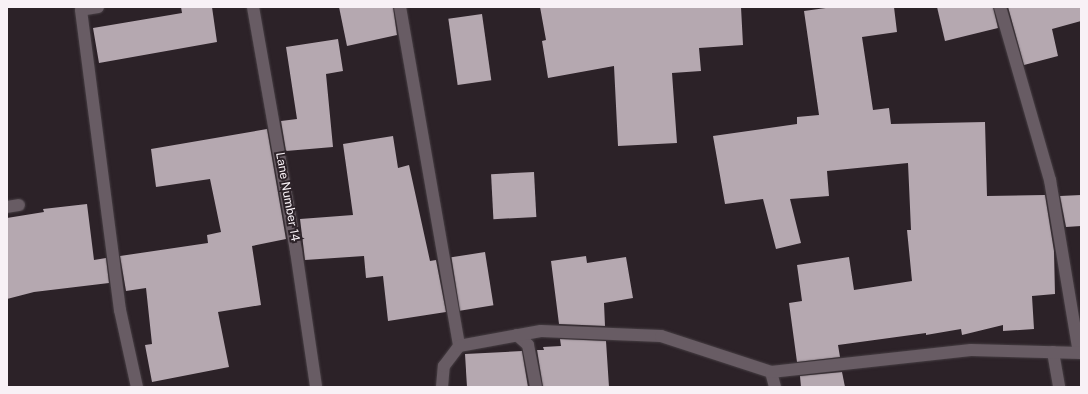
<!DOCTYPE html>
<style>
body{margin:0}
#map{position:relative;width:1088px;height:394px;overflow:hidden;background:#2c2228;font-family:"Public Sans",sans-serif}
div>[style]{position:absolute}
.building>*{inset:0;background:#b5a8b0;transform-origin:0 0}
.roads{filter:drop-shadow(0 0 1px #463e43) drop-shadow(0 0 1px #463e43)}
.street>*{height:12px;margin:-6px;padding:0 6px;transform-origin:6px;border-radius:6px;background:#685c64}
span{translate:-50% -50%;white-space:nowrap;text-align:center;line-height:1.15;-webkit-text-stroke:4px #2c2228;paint-order:stroke}
.street-label{font-size:12px;color:#f8f1f6}
.frame{position:absolute;inset:0;border:8px solid #f8f1f6;pointer-events:none}
</style>
<div id="map">
<div class="building">
<div style="clip-path:polygon(181px 7px,212px 7px,217px 42px,99px 63px,93px 28px,182px 13px)"></div>
<div style="clip-path:polygon(339px 7px,393px 7px,397px 35px,347px 46px)"></div>
<div style="clip-path:polygon(540px 7px,741px 7px,743px 45px,699px 48px,701px 71px,672px 73px,677px 143px,618px 146px,614px 66px,548px 78px,542px 41px,546px 40px)"></div>
<div style="clip-path:polygon(833px 7px,894px 7px,897px 32px,862px 37px,873px 110px,889px 108px,891px 124px,985px 122px,987px 196px,1045px 195px,1054px 251px,1055px 294px,1032px 296px,1034px 329px,1003px 331px,1003px 325px,962px 335px,961px 329px,926px 335px,926px 333px,838px 345px,840px 357px,797px 362px,789px 303px,802px 301px,797px 265px,849px 257px,854px 290px,912px 281px,907px 230px,911px 230px,908px 163px,827px 171px,829px 196px,790px 199px,801px 243px,776px 249px,763px 199px,725px 204px,713px 136px,797px 124px,797px 117px,819px 115px,804px 11px)"></div>
<div style="clip-path:polygon(937px 7px,993px 7px,998px 28px,945px 41px)"></div>
<div style="clip-path:polygon(1008px 7px,1081px 7px,1081px 21px,1052px 29px,1058px 56px,1024px 65px)"></div>
<div style="left:482px;top:14px;width:67px;height:34px;rotate:82deg"></div>
<div style="clip-path:polygon(338px 39px,343px 71px,326px 74px,333px 147px,286px 151px,281px 121px,297px 119px,286px 47px)"></div>
<div style="clip-path:polygon(267px 129px,286px 239px,252px 246px,261px 305px,218px 312px,229px 367px,152px 382px,145px 345px,152px 344px,146px 288px,126px 291px,120px 256px,208px 243px,207px 235px,221px 232px,210px 179px,156px 187px,151px 149px)"></div>
<div style="clip-path:polygon(393px 136px,398px 168px,409px 165px,430px 261px,436px 260px,446px 312px,388px 321px,383px 276px,366px 278px,364px 256px,305px 260px,300px 219px,353px 215px,343px 144px)"></div>
<div style="left:534px;top:172px;width:45px;height:43px;rotate:87deg"></div>
<div style="clip-path:polygon(1081px 195px,1081px 226px,1066px 227px,1060px 196px)"></div>
<div style="clip-path:polygon(87px 204px,94px 260px,106px 258px,109px 283px,34px 292px,7px 299px,7px 218px,44px 212px,43px 209px)"></div>
<div style="left:485px;top:252px;width:54px;height:34px;rotate:81deg"></div>
<div style="clip-path:polygon(586px 256px,587px 263px,626px 257px,633px 298px,604px 303px,605px 326px,559px 324px,551px 261px)"></div>
<div style="clip-path:polygon(560px 339px,606px 341px,609px 387px,543px 387px,537px 350px,544px 350px,543px 347px,561px 346px)"></div>
<div style="clip-path:polygon(522px 351px,528px 387px,467px 387px,465px 354px)"></div>
<div style="clip-path:polygon(842px 372px,845px 387px,801px 387px,800px 376px)"></div>
</div>
<div class="roads">
<div class="street">
<div style="left:98px;top:7px;width:17px;rotate:170deg"></div>
<div style="left:81px;top:10px;width:303px;rotate:82.6deg"></div>
<div style="left:120px;top:310px;width:79px;rotate:77.6deg"></div>
<div style="left:253px;top:7px;width:248px;rotate:80deg"></div>
<div style="left:296px;top:251px;width:137px;rotate:81.6deg"></div>
<div style="left:400px;top:7px;width:344px;rotate:80.1deg"></div>
<div style="left:1000px;top:7px;width:180px;rotate:73.9deg"></div>
<div style="left:1050px;top:180px;width:175px;rotate:80.5deg"></div>
<div style="left:7px;top:207px;width:12px;rotate:-9deg"></div>
<div style="left:517px;top:335px;width:15px;rotate:42deg"></div>
<div style="left:528px;top:345px;width:43px;rotate:79.2deg"></div>
<div style="left:1053px;top:352px;width:36px;rotate:80deg"></div>
<div style="left:771px;top:372px;width:16px;rotate:75deg"></div>
<div style="left:442px;top:387px;width:21px;rotate:-85deg"></div>
<div style="left:444px;top:366px;width:25px;rotate:-53deg"></div>
<div style="left:459px;top:346px;width:83px;rotate:-10.4deg"></div>
<div style="left:541px;top:331px;width:120px;rotate:2.4deg"></div>
<div style="left:661px;top:336px;width:116px;rotate:18.1deg"></div>
<div style="left:771px;top:372px;width:201px;rotate:-6.3deg"></div>
<div style="left:971px;top:350px;width:110px;rotate:1.6deg"></div>
</div>
</div>
<div class="street-label">
<span style="left:287px;top:197px;rotate:80deg">Lane Number 14</span>
</div>
<div class="frame"></div>
</div>
